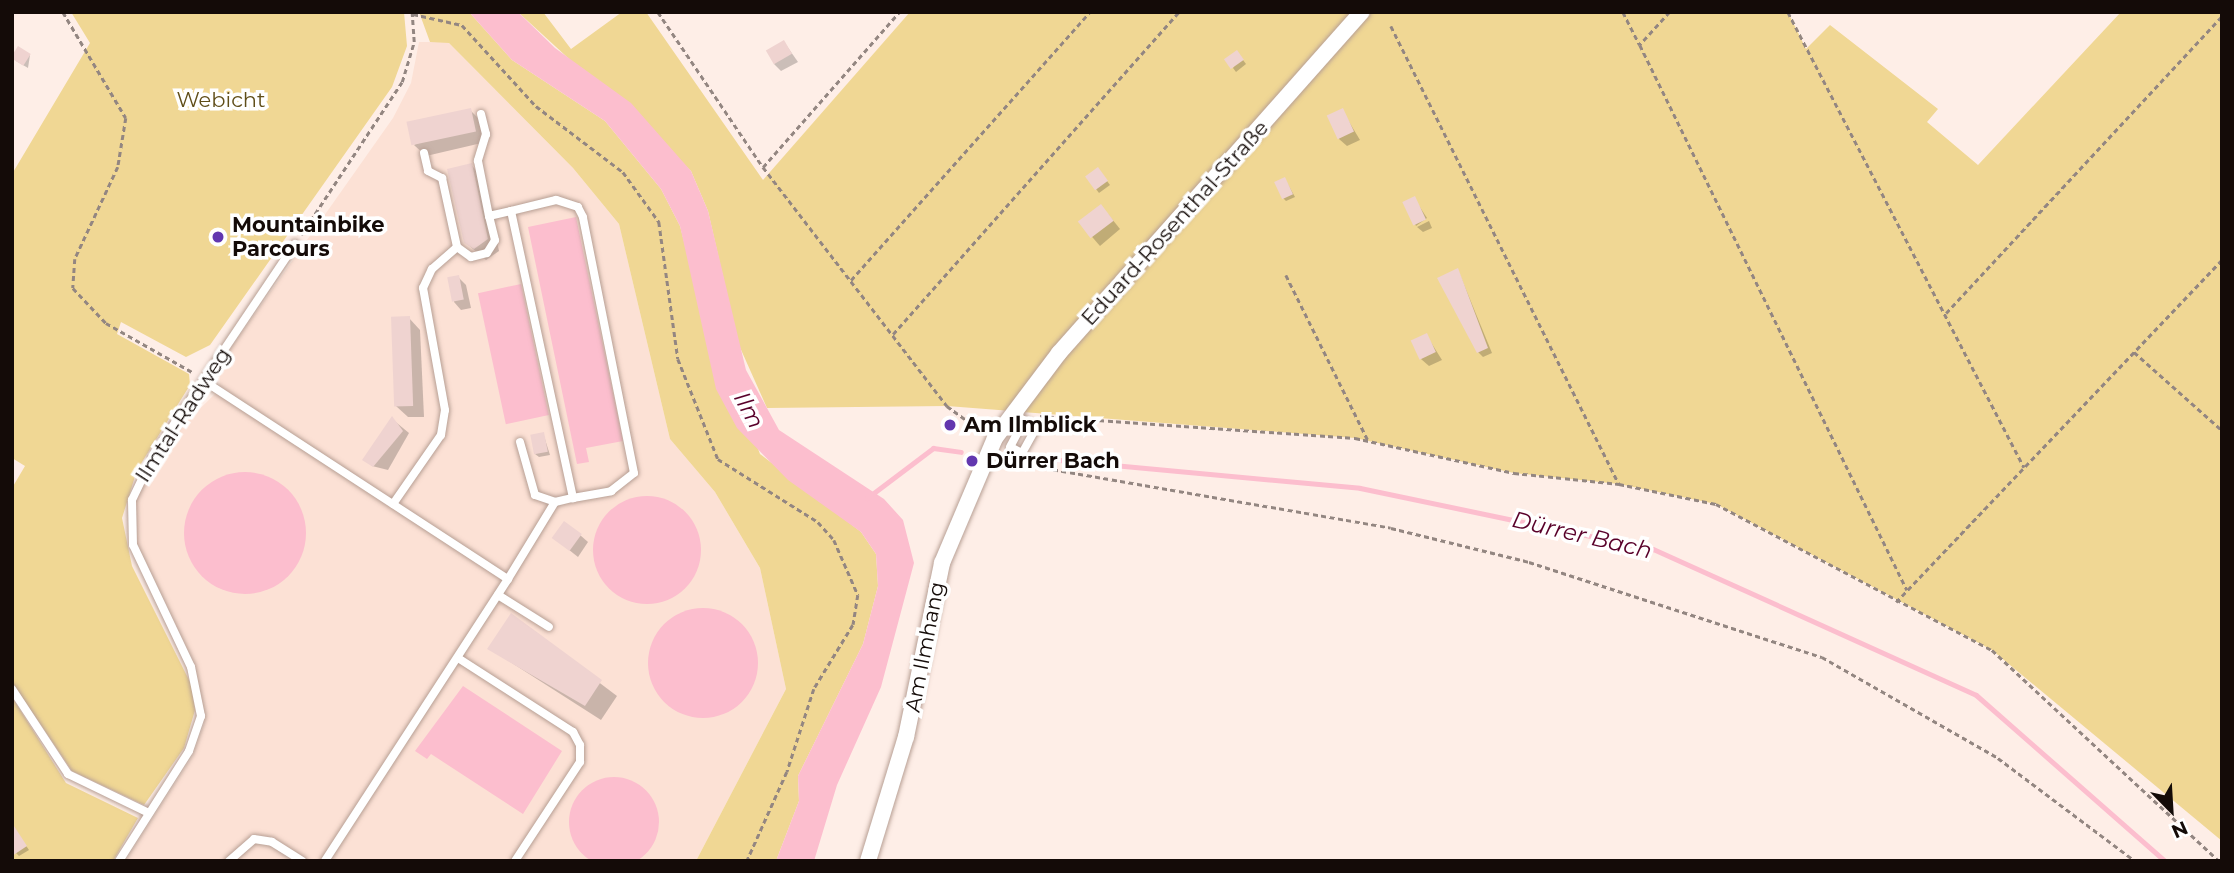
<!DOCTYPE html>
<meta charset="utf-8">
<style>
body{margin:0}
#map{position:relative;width:2234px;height:873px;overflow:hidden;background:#feeee7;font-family:Montserrat,sans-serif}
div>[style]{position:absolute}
.built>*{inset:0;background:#fce1d5}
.green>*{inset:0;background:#f0d794}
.water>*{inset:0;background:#fcbece;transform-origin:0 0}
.round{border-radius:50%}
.shadow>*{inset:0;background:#0003}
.stream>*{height:5px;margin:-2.5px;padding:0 2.5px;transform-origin:2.5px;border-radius:2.5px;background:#fcbece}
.building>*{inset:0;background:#efd3d0;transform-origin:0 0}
.path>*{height:2.5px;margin-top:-1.25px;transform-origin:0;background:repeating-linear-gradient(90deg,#938681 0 5px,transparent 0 8.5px)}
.roads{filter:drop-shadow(0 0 2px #b79f94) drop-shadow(0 0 2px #b79f94)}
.lane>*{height:8px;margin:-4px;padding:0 4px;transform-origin:4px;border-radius:4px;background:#fff}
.street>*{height:16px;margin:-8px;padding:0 8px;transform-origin:8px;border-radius:8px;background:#fff}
.dots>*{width:19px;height:19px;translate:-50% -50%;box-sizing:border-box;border:4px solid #fff;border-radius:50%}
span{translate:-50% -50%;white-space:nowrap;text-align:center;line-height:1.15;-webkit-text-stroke:7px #fff;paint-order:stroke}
.park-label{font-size:21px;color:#604e19}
.street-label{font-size:21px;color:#140b08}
.poi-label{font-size:21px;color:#140b08;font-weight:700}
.left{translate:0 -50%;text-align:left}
.water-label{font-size:23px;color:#59002a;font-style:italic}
.frame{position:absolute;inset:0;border:14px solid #140b08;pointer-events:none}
.north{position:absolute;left:2136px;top:775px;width:70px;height:70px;-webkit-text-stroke:5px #fff;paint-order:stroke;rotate:156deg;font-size:19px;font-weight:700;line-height:28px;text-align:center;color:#140b08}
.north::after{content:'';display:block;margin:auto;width:24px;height:32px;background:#140b08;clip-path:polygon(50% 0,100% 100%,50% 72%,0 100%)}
</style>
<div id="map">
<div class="built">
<div style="clip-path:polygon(419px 42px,448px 42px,573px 168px,619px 224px,670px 439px,715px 492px,760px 568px,786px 689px,696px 861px,125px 861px,192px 757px,204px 724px,195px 665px,137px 543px,136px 499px,169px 439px,219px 390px,221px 362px,393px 118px,411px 83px)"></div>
</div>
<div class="green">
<div style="clip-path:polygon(71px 12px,404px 12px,407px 46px,392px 87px,210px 345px,186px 357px,121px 322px,117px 334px,189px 374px,190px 385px,137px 470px,122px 518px,132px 566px,191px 684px,195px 710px,184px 748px,144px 805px,72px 771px,12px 682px,12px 488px,25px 466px,12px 458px,12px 174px,90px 43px)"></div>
<div style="clip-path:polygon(419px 12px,469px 12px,512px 60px,605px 121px,661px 189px,680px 226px,696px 287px,760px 454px,861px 532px,876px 554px,878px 586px,863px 644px,798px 776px,799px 801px,776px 861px,696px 861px,786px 689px,760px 568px,715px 492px,670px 439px,619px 224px,573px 168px,449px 43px,430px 42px)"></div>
<div style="clip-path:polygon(518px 12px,543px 12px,571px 49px,622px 12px,646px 12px,763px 180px,910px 12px,1788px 12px,1806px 49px,1830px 25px,1938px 109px,1927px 122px,1978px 165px,2121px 12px,2222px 12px,2222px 841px,1992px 650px,1716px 504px,1619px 484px,1514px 473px,1355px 438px,947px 406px,767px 408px,738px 343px,708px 211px,691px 171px)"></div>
<div style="clip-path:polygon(12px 697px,66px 783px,138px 818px,113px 861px,12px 861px)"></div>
</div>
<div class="water">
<div style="clip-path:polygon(469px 12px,518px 12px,555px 48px,631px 103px,691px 171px,708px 211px,746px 370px,779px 430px,884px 499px,903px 520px,914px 563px,881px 687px,837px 785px,814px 861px,776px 861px,799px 801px,798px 776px,863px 644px,878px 586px,876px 554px,861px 532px,788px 480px,737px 428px,716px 389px,680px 226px,661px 189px,605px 121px,512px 60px)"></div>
<div style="clip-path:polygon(576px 217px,623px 441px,586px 448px,589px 462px,577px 464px,528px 227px)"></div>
<div style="left:521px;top:284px;width:134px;height:44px;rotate:78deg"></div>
<div class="round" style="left:184px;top:472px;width:122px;height:122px"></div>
<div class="round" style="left:593px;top:496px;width:108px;height:108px"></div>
<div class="round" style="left:648px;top:608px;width:110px;height:110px"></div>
<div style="clip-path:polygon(463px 686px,562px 751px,523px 814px,431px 754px,427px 759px,415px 751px)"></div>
<div class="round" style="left:569px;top:777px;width:90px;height:90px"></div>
</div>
<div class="shadow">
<div style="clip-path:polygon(784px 42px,798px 62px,781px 71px,774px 64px)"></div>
<div style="clip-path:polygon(30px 55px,28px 68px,16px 61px)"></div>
<div style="clip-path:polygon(1240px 56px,1246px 64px,1236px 72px,1233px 68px)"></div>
<div style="clip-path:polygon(470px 110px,482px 122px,486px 142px,426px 156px,414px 145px)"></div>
<div style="clip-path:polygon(1342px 110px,1360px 140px,1347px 146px,1339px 139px)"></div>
<div style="clip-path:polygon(471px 165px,483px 177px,499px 251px,486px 260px,466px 243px)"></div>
<div style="clip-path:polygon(1101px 173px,1110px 185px,1099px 193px,1096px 189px)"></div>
<div style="clip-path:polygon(1285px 179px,1295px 197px,1286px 201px,1283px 198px)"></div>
<div style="clip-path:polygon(1414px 198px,1427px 218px,1416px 226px,1405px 203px)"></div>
<div style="clip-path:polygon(1108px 214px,1120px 229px,1100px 246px,1080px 223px)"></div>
<div style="clip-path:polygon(1429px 221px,1432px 228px,1423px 232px,1417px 227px)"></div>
<div style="clip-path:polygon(1458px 270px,1492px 353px,1483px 357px,1478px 352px)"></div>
<div style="clip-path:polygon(458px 277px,466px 285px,471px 308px,461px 310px,454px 302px)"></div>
<div style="clip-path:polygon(409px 318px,420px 330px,424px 417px,408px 417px,396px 406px)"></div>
<div style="clip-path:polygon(1427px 336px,1442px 360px,1429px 366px,1421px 359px)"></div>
<div style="clip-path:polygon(392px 419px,409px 433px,388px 470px,372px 466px,365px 459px)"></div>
<div style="clip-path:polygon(543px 433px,550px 455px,539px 457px,535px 454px)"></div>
<div style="clip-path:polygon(580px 535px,588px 542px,578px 557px,554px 538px)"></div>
<div style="clip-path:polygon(511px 616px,617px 696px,601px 720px,490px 649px)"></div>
<div style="clip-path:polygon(22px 840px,29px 850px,19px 856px,16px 853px)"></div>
</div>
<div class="stream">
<div style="left:1038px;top:458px;width:323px;rotate:5.3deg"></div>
<div style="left:1360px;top:488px;width:299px;rotate:11.8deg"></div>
<div style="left:1653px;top:549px;width:354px;rotate:24.3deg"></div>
<div style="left:1976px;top:695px;width:252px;rotate:41.3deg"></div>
<div style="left:867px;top:498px;width:83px;rotate:-37.1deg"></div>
<div style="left:933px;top:448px;width:28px;rotate:8deg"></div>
</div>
<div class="building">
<div style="left:784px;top:40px;width:16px;height:21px;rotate:60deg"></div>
<div style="left:18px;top:46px;width:15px;height:14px;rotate:32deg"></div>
<div style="left:1237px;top:50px;width:12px;height:16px;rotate:55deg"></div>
<div style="left:471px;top:108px;width:24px;height:66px;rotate:78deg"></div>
<div style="left:1343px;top:108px;width:26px;height:18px;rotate:65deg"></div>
<div style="clip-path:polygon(472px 163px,488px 239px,474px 249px,464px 243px,447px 169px)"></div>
<div style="left:1098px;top:167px;width:17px;height:16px;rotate:54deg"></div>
<div style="left:1285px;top:177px;width:19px;height:12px;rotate:65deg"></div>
<div style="left:1415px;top:196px;width:26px;height:14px;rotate:65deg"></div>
<div style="left:1101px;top:204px;width:21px;height:29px;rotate:53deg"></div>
<div style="clip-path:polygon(1458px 268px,1488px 348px,1477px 353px,1437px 278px)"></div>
<div style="left:459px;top:275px;width:25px;height:12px;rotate:79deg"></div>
<div style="left:410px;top:316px;width:90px;height:19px;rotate:88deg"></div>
<div style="left:1427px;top:333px;width:21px;height:18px;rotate:65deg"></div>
<div style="clip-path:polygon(392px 416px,403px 431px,373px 467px,362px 460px)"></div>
<div style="left:544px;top:432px;width:20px;height:14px;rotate:79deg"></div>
<div style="left:564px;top:521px;width:22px;height:21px;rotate:36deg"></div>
<div style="clip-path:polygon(511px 613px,602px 680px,585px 706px,487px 649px)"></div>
<div style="clip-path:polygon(12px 823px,27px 846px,12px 856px)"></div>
</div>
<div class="path">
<div style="left:63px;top:12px;width:123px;rotate:59.3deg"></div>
<div style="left:126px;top:118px;width:50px;rotate:99.3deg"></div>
<div style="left:118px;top:167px;width:102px;rotate:115.1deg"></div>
<div style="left:75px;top:259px;width:29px;rotate:94deg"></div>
<div style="left:73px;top:288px;width:48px;rotate:46.7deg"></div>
<div style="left:106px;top:323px;width:101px;rotate:29.6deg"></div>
<div style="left:658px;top:12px;width:187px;rotate:55.9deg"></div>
<div style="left:763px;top:167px;width:302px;rotate:52.4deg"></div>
<div style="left:947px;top:406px;width:41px;rotate:36deg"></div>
<div style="left:1623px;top:12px;width:37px;rotate:63deg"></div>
<div style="left:1670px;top:12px;width:45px;rotate:132.3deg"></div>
<div style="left:1640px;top:45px;width:607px;rotate:63.9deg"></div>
<div style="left:1788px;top:12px;width:513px;rotate:62.59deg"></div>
<div style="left:413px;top:14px;width:50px;rotate:12.7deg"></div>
<div style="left:462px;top:25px;width:110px;rotate:47.6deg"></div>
<div style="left:536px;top:106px;width:109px;rotate:37.2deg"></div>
<div style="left:623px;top:172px;width:62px;rotate:54.2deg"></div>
<div style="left:659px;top:222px;width:138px;rotate:82.1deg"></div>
<div style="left:678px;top:359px;width:108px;rotate:68.2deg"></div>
<div style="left:718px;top:459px;width:118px;rotate:32.2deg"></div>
<div style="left:818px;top:522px;width:24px;rotate:48deg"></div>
<div style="left:834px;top:540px;width:60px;rotate:66.4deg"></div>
<div style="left:858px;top:595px;width:30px;rotate:99deg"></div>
<div style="left:853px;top:625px;width:75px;rotate:121.4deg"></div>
<div style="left:814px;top:689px;width:87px;rotate:108deg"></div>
<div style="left:787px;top:772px;width:98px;rotate:114.2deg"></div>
<div style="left:1391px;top:26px;width:512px;rotate:63.54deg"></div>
<div style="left:763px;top:167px;width:206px;rotate:-48.7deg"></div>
<div style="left:301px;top:235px;width:183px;rotate:-56.6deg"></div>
<div style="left:402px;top:82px;width:42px;rotate:-73.3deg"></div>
<div style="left:414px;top:42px;width:30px;rotate:-94deg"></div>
<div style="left:1286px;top:275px;width:186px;rotate:63.6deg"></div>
<div style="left:851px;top:280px;width:359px;rotate:-48.3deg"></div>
<div style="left:1946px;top:313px;width:405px;rotate:-47.1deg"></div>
<div style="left:893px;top:334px;width:431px;rotate:-48.4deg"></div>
<div style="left:2134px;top:352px;width:118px;rotate:41.6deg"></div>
<div style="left:1040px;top:416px;width:316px;rotate:4deg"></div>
<div style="left:1355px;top:438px;width:163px;rotate:12.4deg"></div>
<div style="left:1514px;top:473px;width:106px;rotate:6deg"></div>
<div style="left:1619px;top:484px;width:99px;rotate:11.7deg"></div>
<div style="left:1716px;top:504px;width:312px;rotate:27.9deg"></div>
<div style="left:1992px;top:650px;width:310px;rotate:42.9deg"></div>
<div style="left:1028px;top:465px;width:368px;rotate:9.8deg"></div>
<div style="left:1391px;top:528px;width:142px;rotate:13.8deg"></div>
<div style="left:1529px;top:562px;width:308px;rotate:18deg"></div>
<div style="left:1822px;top:657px;width:203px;rotate:29.8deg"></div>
<div style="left:1998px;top:758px;width:171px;rotate:36.9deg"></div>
<div style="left:1896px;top:602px;width:472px;rotate:-46.4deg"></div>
</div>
<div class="roads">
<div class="lane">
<div style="left:481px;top:114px;width:21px;rotate:76deg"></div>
<div style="left:486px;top:134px;width:28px;rotate:107deg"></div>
<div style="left:478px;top:161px;width:56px;rotate:78.7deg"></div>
<div style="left:489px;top:216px;width:23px;rotate:-13deg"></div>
<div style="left:424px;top:153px;width:18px;rotate:77deg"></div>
<div style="left:428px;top:171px;width:16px;rotate:27deg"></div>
<div style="left:442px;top:178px;width:71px;rotate:77.7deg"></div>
<div style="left:457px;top:247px;width:17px;rotate:36deg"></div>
<div style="left:471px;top:257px;width:16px;rotate:-14deg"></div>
<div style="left:487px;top:253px;width:15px;rotate:-58deg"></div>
<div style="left:495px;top:240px;width:25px;rotate:-104deg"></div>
<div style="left:204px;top:381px;width:363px;rotate:33.1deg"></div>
<div style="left:508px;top:579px;width:336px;rotate:123deg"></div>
<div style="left:1013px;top:414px;width:27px;rotate:31deg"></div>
<div style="left:1036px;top:428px;width:29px;rotate:119deg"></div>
<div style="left:1022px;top:453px;width:13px;rotate:-153deg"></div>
<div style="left:1010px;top:447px;width:30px;rotate:-62deg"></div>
<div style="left:520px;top:442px;width:55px;rotate:74.2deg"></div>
<div style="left:535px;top:495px;width:21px;rotate:19deg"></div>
<div style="left:393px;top:504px;width:84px;rotate:-55.2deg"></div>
<div style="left:441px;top:435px;width:25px;rotate:-81deg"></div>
<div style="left:445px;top:410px;width:124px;rotate:-100.2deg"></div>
<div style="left:423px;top:288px;width:21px;rotate:-65deg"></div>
<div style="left:432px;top:269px;width:33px;rotate:-41deg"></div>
<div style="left:508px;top:579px;width:90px;rotate:-58.6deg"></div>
<div style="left:555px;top:502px;width:18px;rotate:-13deg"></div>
<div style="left:573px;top:498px;width:39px;rotate:-10deg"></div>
<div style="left:611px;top:491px;width:29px;rotate:-38deg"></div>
<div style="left:634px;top:473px;width:261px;rotate:-101.3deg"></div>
<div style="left:583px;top:217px;width:11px;rotate:-117deg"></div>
<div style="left:578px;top:207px;width:23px;rotate:-162deg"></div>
<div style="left:556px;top:200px;width:46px;rotate:166.3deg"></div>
<div style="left:511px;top:211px;width:294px;rotate:77.8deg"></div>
<div style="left:498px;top:595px;width:60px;rotate:32.1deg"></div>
<div style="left:458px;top:658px;width:137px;rotate:32.8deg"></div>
<div style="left:573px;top:732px;width:15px;rotate:62deg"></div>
<div style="left:580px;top:745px;width:17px;rotate:90deg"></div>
<div style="left:580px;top:762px;width:118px;rotate:123.3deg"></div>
<div style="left:12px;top:689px;width:102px;rotate:56.6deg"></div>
<div style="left:68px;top:774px;width:90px;rotate:25.7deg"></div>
<div style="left:119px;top:861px;width:130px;rotate:-57.5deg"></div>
<div style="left:189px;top:751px;width:37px;rotate:-71deg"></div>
<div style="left:201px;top:716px;width:50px;rotate:-101.5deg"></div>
<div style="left:191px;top:667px;width:135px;rotate:-115.4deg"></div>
<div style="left:133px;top:545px;width:45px;rotate:-91.3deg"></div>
<div style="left:132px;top:500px;width:51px;rotate:-64.4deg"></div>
<div style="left:154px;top:454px;width:253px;rotate:-56.1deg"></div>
<div style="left:229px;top:861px;width:33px;rotate:-41deg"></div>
<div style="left:254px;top:839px;width:18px;rotate:9deg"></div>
<div style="left:272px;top:842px;width:36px;rotate:32deg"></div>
</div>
<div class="street">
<div style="left:868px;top:861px;width:130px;rotate:-73deg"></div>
<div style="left:906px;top:737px;width:178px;rotate:-78.3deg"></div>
<div style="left:942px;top:563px;width:136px;rotate:-67deg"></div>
<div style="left:995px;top:438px;width:106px;rotate:-53deg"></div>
<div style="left:1059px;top:353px;width:456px;rotate:-48.4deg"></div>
</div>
</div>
<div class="dots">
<div style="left:218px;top:237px;background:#6237af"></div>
<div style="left:950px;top:425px;background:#6237af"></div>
<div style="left:972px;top:461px;background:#6237af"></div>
</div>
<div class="park-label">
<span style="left:221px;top:100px">Webicht</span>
</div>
<div class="street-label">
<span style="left:1175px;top:223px;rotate:-48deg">Eduard-Rosenthal-Straße</span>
<span style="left:183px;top:415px;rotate:-57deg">Ilmtal-Radweg</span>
<span style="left:925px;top:647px;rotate:-79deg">Am Ilmhang</span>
</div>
<div class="poi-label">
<span class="left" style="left:232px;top:237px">Mountainbike<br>Parcours</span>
<span class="left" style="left:964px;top:425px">Am Ilmblick</span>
<span class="left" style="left:986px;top:461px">Dürrer Bach</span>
</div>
<div class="water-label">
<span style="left:749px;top:410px;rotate:62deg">Ilm</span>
<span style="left:1582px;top:535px;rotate:13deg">Dürrer Bach</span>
</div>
<div class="frame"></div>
<div class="north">N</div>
</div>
